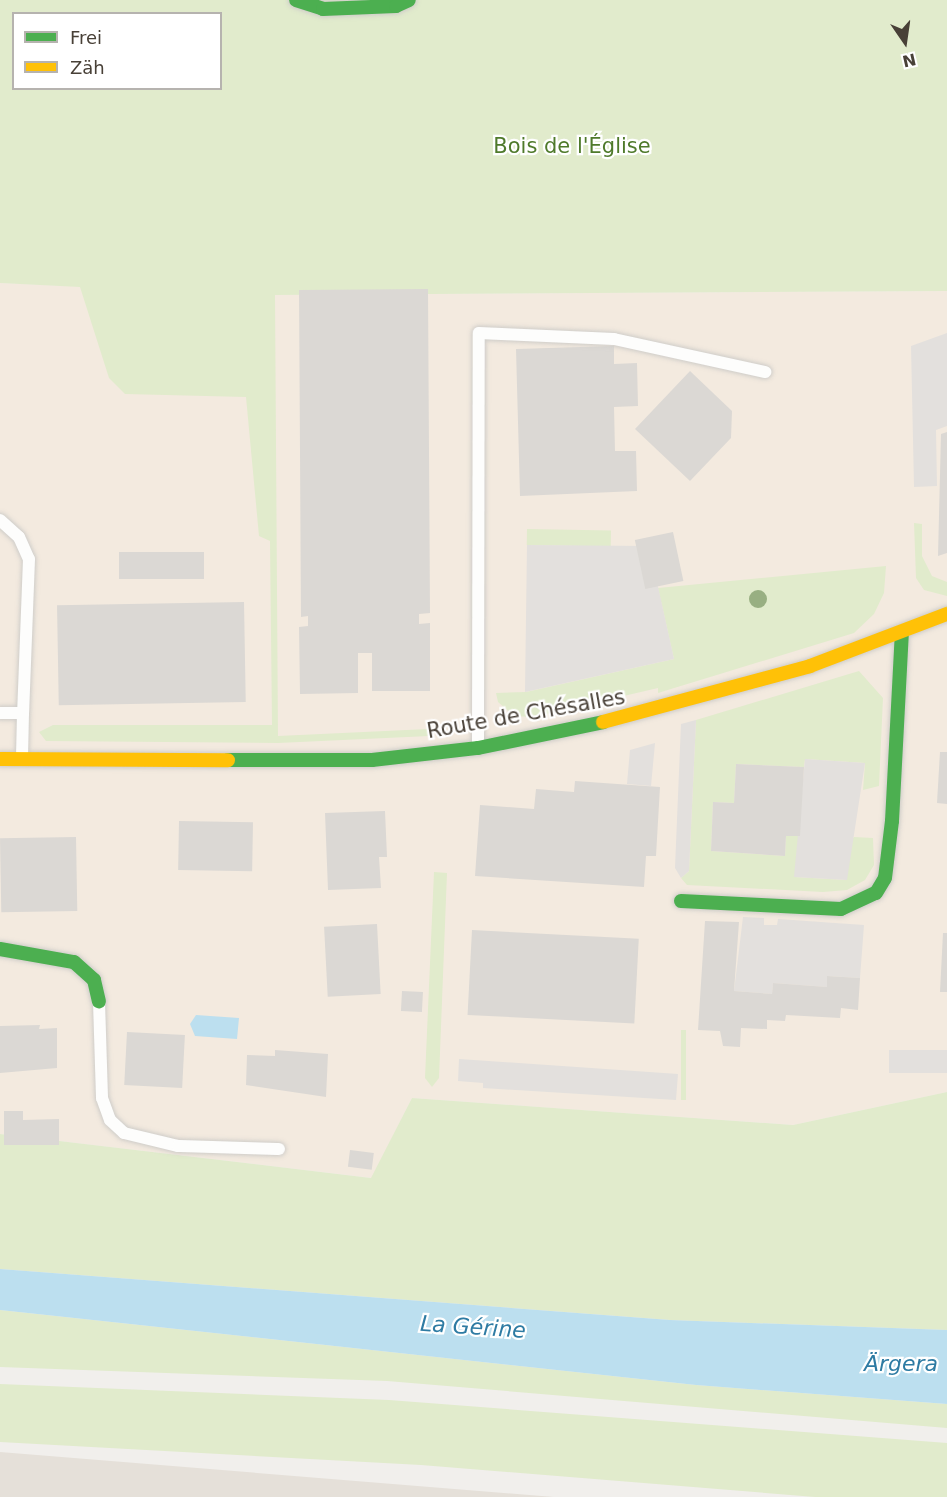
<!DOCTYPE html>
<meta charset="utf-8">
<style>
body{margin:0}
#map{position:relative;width:947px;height:1497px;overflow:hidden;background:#f1efec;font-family:"DejaVu Sans",sans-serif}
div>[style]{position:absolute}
.residential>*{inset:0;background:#e5e0d9}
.commercial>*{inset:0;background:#f3eadf}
.green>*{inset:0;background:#e1ebcc;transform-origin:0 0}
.parking>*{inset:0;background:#e3e0dd;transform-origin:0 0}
.water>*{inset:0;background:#bcdfef}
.building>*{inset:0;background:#dbd8d4;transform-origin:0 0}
.roads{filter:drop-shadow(0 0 2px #cfcdc9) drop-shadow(0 0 2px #cfcdc9)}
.lane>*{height:12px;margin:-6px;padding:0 6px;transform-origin:6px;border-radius:6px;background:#fdfdfc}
.fast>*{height:14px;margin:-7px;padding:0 7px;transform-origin:7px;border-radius:7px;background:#4caf50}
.slow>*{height:14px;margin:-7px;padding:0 7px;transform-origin:7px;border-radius:7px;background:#ffc107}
.trees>*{width:18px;height:18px;margin:-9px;border-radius:50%;background:#98af82}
span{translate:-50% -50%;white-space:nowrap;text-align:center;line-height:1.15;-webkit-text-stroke:4.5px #fff;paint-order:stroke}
.park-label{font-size:21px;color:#4f7a2b}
.street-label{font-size:21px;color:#484037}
.water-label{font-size:22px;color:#2e7ba3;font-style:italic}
.legend{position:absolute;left:12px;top:12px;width:210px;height:78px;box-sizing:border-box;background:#fff;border:2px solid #b6b3af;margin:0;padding:8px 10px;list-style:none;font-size:18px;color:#484037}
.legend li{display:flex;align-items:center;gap:12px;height:30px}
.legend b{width:30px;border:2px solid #b6b3af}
.north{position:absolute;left:875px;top:12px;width:60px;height:60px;-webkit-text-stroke:4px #fff;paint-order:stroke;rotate:167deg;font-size:16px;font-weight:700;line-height:24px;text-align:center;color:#484037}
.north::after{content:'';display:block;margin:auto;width:21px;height:27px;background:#484037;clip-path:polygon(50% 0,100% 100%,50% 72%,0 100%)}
</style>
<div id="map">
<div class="residential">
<div style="clip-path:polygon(0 1452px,554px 1497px,0 1497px)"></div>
</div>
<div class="commercial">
<div style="clip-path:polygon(0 283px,275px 295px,947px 291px,947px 1092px,793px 1125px,412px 1098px,372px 1178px,0 1134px)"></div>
</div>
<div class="green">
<div style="clip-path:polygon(evenodd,0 0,947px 0,947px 291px,275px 295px,278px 736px,428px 729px,429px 736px,278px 743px,46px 741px,39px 732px,53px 725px,272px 725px,270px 541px,259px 536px,246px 397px,125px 394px,109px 378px,80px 287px,0 283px,0 0,14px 14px,220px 14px,220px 88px,14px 88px,14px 14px)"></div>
<div style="clip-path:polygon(914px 523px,922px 524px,922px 556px,932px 576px,947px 582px,947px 596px,924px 590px,916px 578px)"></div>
<div style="left:527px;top:529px;width:84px;height:16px;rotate:1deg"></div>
<div style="clip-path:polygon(886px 566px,884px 593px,874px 614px,854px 633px,658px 693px,658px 688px,533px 717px,514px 716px,498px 702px,496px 693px,526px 692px,674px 659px,658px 588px)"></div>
<div style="clip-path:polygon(859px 671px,883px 698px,879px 786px,863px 790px,865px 763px,805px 759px,804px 767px,736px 764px,734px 803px,713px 802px,711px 851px,785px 856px,786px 836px,800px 836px,795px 877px,846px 880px,849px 843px,854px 837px,873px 838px,874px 865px,865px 880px,847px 890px,823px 892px,687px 885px,681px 878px,689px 871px,696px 720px)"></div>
<div style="clip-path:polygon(434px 872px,447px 873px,439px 1078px,432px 1087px,425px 1078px)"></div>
<div style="left:681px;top:1030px;width:5px;height:70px"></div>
<div style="clip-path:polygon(947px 1092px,947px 1330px,670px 1320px,0 1269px,0 1134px,371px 1178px,412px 1098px,793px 1125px)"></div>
<div style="clip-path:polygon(0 1310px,696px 1385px,947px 1404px,947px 1428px,387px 1381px,0 1367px)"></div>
<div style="clip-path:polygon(0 1384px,389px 1400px,947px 1443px,947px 1497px,815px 1497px,421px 1465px,0 1442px)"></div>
</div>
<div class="parking">
<div style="clip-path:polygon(947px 333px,947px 426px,936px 430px,937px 486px,914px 487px,911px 346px)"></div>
<div style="clip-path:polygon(527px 545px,649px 546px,674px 659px,525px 692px)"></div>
<div style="clip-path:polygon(696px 720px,689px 871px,681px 878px,675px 868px,681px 724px)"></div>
<div style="clip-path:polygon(655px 743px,651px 786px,627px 784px,630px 750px)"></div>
<div style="clip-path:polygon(805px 759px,865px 763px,847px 880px,794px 877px)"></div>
<div style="clip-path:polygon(743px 917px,764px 918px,764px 925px,777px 925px,778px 919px,864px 925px,860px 978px,828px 976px,827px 987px,773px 983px,772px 994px,734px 991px)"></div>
<div style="left:947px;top:1050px;width:23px;height:58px;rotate:90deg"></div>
<div style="clip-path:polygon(459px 1059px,678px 1074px,676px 1100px,483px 1088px,483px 1083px,458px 1081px)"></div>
</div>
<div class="water">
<div style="clip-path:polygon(196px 1015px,239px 1018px,237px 1039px,195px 1036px,190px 1024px)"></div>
<div style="clip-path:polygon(0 1269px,670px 1320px,947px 1330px,947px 1404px,696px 1385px,0 1310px)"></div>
</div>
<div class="building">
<div style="clip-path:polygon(428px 289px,430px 613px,419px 614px,419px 624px,430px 623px,430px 691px,372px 691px,372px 653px,358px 653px,358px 693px,300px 694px,299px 627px,308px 626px,308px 616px,301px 617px,299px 290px)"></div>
<div style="clip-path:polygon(614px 346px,614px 364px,637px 363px,638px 406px,614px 407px,615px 451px,636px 451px,637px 491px,520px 496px,516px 349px)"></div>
<div style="clip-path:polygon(690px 371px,732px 411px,731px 438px,690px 481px,635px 429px)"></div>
<div style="clip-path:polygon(947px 432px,947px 553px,938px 556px,941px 434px)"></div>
<div style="left:673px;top:532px;width:50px;height:39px;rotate:78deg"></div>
<div style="left:119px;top:552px;width:85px;height:27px"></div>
<div style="left:244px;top:602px;width:100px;height:187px;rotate:89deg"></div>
<div style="clip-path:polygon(940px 752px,947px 752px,947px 804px,937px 803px)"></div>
<div style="clip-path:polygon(736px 764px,804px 767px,800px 836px,786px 836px,785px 856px,711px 851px,713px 802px,734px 803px)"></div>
<div style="clip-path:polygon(575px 781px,660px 787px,656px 856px,646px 856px,644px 887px,475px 876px,480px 805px,534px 809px,536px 789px,574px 792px)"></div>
<div style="clip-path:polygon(385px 811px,387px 857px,379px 857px,381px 888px,328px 890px,325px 813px)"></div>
<div style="left:179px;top:821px;width:74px;height:49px;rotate:1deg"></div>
<div style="left:76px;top:837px;width:74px;height:76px;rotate:89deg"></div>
<div style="clip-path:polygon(705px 921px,739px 922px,734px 991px,772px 994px,773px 983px,827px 987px,827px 976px,860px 978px,858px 1010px,841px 1008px,840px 1018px,786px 1015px,785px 1021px,767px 1020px,767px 1029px,741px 1028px,740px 1047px,723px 1046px,720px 1031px,698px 1030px)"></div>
<div style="left:377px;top:924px;width:70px;height:53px;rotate:87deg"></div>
<div style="left:472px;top:930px;width:167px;height:85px;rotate:3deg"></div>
<div style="clip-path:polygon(943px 933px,947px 933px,947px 992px,940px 992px)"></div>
<div style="left:402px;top:991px;width:21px;height:20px;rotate:3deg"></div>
<div style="clip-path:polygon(40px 1025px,39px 1029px,57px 1028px,57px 1068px,0 1073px,0 1026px)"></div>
<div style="left:127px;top:1032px;width:58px;height:53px;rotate:3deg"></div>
<div style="clip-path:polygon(275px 1050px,328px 1054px,326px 1097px,246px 1085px,247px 1055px,275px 1056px)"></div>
<div style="clip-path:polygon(4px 1111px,23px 1111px,23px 1120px,59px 1119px,59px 1145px,4px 1145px)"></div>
<div style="left:350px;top:1150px;width:24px;height:17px;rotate:7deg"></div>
</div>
<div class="roads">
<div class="lane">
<div style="left:0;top:520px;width:25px;rotate:42deg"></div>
<div style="left:19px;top:537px;width:24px;rotate:66deg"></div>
<div style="left:29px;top:559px;width:154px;rotate:92.2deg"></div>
<div style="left:23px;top:713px;width:23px;rotate:180deg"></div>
<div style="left:478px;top:747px;width:414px;rotate:-89.9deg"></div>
<div style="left:479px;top:333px;width:135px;rotate:2.5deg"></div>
<div style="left:614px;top:339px;width:155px;rotate:12.3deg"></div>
<div style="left:22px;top:757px;width:44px;rotate:-88.7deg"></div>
<div style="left:99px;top:1002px;width:96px;rotate:88.2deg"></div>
<div style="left:102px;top:1098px;width:23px;rotate:70deg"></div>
<div style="left:110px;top:1120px;width:19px;rotate:43deg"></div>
<div style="left:124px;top:1133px;width:56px;rotate:13.5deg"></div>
<div style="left:178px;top:1146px;width:101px;rotate:1.7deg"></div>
</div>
<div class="fast">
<div style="left:296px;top:0;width:28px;rotate:18deg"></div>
<div style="left:323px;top:9px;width:73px;rotate:-2.4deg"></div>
<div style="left:396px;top:6px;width:14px;rotate:-25deg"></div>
<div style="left:228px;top:760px;width:144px"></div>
<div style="left:372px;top:760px;width:107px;rotate:-6.5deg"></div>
<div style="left:478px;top:748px;width:128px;rotate:-11.7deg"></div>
<div style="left:681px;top:901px;width:160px;rotate:2.9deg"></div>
<div style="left:841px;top:909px;width:38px;rotate:-25deg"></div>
<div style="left:876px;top:893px;width:17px;rotate:-59deg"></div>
<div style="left:885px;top:878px;width:57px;rotate:-83deg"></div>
<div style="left:892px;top:821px;width:189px;rotate:-87deg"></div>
<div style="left:0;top:949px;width:75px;rotate:10deg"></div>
<div style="left:74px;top:962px;width:27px;rotate:42deg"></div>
<div style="left:94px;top:980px;width:22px;rotate:77deg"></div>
</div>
<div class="slow">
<div style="left:603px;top:722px;width:214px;rotate:-15.1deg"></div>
<div style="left:810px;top:666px;width:147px;rotate:-20.8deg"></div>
<div style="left:0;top:759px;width:228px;rotate:0.3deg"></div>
</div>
</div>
<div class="trees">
<div style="left:758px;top:599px"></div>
</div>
<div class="park-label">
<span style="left:572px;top:146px">Bois de l'Église</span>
</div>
<div class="street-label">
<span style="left:526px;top:714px;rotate:-10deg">Route de Chésalles</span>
</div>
<div class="water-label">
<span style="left:473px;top:1327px;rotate:4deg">La Gérine</span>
<span style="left:901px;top:1364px">Ärgera</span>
</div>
<ul class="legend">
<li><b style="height:8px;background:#4caf50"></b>Frei</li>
<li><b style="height:8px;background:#ffc107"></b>Zäh</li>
</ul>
<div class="north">N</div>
</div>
